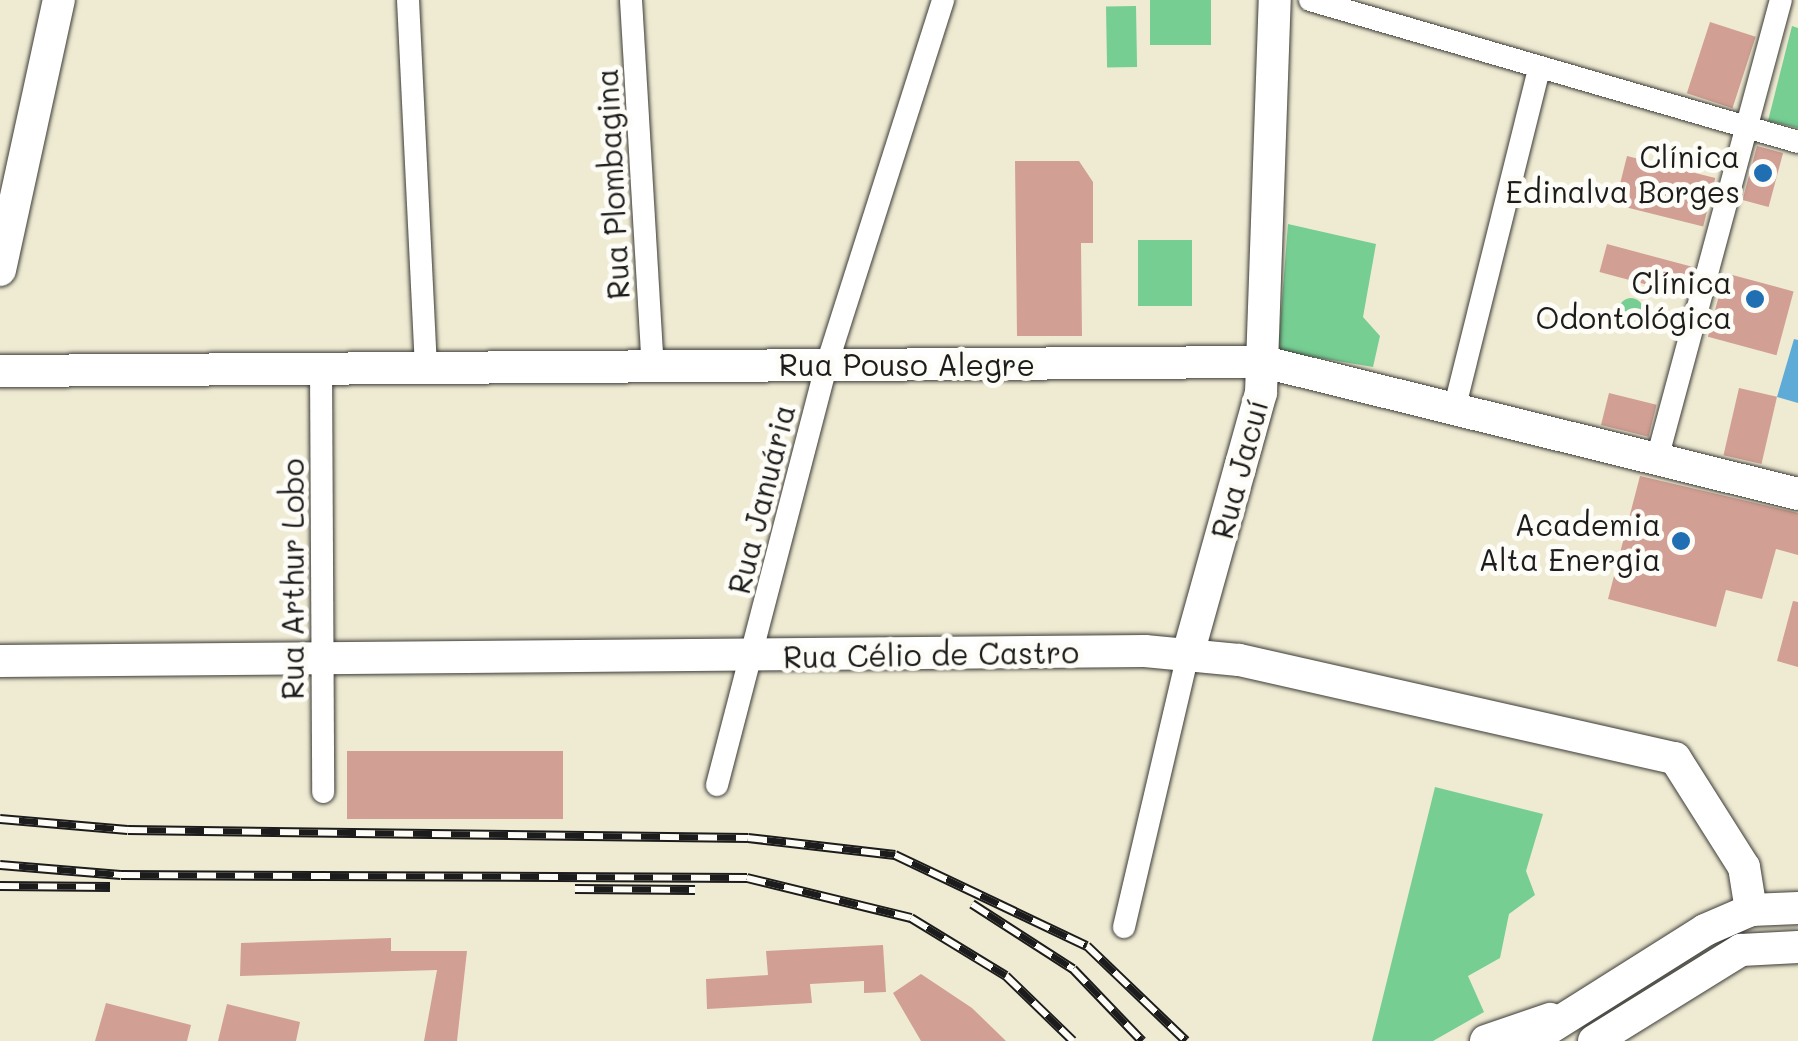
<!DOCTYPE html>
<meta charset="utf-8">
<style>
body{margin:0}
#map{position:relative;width:1798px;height:1041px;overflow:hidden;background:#efebd3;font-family:Mali,sans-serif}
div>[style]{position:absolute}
.green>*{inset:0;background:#76ce93;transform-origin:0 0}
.round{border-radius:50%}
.water>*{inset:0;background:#5fabd8}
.building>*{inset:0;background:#d19f93;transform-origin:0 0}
.roads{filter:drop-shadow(0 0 2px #3c3b37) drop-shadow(0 0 2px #3c3b37)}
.street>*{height:22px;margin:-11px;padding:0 11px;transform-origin:11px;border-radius:11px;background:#fff}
.secondary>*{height:32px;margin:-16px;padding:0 16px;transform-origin:16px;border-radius:16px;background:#fff}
.rail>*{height:10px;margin-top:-5px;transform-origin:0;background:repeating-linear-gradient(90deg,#fdfcf7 0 19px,#1c1c1c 0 38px);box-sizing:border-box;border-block:2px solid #1c1c1c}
.dots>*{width:28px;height:28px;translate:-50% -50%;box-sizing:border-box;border:5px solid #fdfcf7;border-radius:50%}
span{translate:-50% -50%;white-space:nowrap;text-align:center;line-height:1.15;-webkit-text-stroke:10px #fdfcf7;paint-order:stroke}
.poi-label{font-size:30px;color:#1c1c1c}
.right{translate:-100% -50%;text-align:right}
.street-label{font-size:30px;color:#1c1c1c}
</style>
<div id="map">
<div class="green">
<div style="left:1150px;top:0;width:61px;height:45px"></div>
<div style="left:1136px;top:6px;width:61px;height:30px;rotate:89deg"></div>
<div style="clip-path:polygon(1792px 26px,1798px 28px,1798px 128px,1768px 121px)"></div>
<div style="clip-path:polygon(1288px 224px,1376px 244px,1363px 317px,1380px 336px,1373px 367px,1278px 351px)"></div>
<div style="left:1138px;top:240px;width:54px;height:66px"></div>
<div class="round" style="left:1619px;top:298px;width:24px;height:24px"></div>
<div style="clip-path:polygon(1435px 787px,1543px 814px,1526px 871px,1535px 895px,1509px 914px,1500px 958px,1468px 976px,1484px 1012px,1433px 1041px,1372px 1041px)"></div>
</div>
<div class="water">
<div style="clip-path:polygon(1794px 339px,1798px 340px,1798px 403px,1777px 397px)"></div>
</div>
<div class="building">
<div style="left:1710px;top:22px;width:48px;height:75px;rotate:18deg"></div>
<div style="left:1757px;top:146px;width:27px;height:56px;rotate:15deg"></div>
<div style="left:1627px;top:156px;width:91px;height:50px;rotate:14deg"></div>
<div style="clip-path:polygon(1015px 161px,1079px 161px,1093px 182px,1093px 243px,1081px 243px,1082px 336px,1017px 336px)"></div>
<div style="left:1607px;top:244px;width:89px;height:29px;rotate:15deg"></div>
<div style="left:1725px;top:273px;width:71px;height:66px;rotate:15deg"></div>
<div style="left:1739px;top:388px;width:39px;height:69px;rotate:13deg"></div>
<div style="left:1609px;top:393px;width:49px;height:33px;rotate:14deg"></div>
<div style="clip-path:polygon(1640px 476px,1798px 513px,1798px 555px,1776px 549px,1762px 599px,1726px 590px,1716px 627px,1608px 599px)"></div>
<div style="clip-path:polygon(1793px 601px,1798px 602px,1798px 667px,1777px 661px)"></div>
<div style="left:563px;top:751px;width:68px;height:216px;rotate:90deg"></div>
<div style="clip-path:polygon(391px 938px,391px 951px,467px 951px,457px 1041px,424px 1041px,437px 970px,240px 976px,241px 943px)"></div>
<div style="clip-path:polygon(883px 945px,886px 992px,864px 993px,864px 981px,810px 984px,812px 1003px,707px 1009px,706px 979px,768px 975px,766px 951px)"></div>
<div style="clip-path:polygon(921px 974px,972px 1008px,1006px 1041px,921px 1041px,893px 993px)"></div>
<div style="clip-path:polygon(106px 1003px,191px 1025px,187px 1041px,95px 1041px)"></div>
<div style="clip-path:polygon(227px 1004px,300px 1022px,296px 1041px,218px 1041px)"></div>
</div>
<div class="roads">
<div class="street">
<div style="left:408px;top:0;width:367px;rotate:87.2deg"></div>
<div style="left:631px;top:0;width:366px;rotate:86.6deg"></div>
<div style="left:1310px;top:0;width:508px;rotate:16.22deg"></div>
<div style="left:321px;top:367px;width:425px;rotate:89.7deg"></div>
<div style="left:1455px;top:406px;width:348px;rotate:-76deg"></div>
<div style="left:1657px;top:459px;width:475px;rotate:-74.9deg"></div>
<div style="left:717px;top:785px;width:435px;rotate:-75.4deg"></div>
<div style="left:827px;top:364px;width:382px;rotate:-72.3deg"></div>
<div style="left:1124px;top:927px;width:280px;rotate:-76.8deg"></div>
</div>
<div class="secondary">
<div style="left:0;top:270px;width:276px;rotate:-77.7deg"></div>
<div style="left:0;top:371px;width:1264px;rotate:-0.41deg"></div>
<div style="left:1264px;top:362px;width:550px;rotate:13.88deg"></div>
<div style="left:1188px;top:654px;width:271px;rotate:-74.4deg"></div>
<div style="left:1261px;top:393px;width:393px;rotate:-88deg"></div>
<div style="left:0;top:661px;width:1145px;rotate:-0.5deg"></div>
<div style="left:1145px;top:651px;width:94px;rotate:5.5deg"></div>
<div style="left:1239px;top:660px;width:447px;rotate:12.7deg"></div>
<div style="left:1675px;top:758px;width:129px;rotate:57.7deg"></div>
<div style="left:1744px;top:867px;width:44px;rotate:80.8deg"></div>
<div style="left:1486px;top:1041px;width:68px;rotate:-19deg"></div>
<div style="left:1529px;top:1041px;width:208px;rotate:-32.2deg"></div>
<div style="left:1705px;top:930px;width:50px;rotate:-23.5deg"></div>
<div style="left:1751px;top:910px;width:47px;rotate:-2.4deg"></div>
<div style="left:1594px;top:1041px;width:173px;rotate:-31.8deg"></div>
<div style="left:1741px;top:950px;width:57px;rotate:-3deg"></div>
</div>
</div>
<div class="rail">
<div style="left:0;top:819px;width:128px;rotate:4.9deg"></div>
<div style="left:128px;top:830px;width:620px;rotate:0.74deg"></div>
<div style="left:748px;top:838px;width:148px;rotate:6.6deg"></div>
<div style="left:895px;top:855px;width:212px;rotate:25.4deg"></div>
<div style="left:1087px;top:946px;width:137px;rotate:43.8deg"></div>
<div style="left:0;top:865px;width:121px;rotate:4.7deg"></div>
<div style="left:121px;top:875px;width:626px;rotate:0.27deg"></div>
<div style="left:747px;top:878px;width:169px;rotate:13.7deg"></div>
<div style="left:911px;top:918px;width:111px;rotate:31.4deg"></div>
<div style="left:1006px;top:976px;width:93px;rotate:44.1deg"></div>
<div style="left:0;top:886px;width:110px;rotate:0.5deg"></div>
<div style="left:575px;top:889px;width:120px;rotate:0.5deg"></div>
<div style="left:972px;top:904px;width:120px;rotate:32.8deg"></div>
<div style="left:1073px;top:969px;width:100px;rotate:46.2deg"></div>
</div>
<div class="dots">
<div style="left:1763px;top:173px;background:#1f6fb2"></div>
<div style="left:1755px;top:299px;background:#1f6fb2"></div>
<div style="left:1681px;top:541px;background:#1f6fb2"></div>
</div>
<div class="poi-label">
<span class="right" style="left:1740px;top:173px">Clínica<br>Edinalva Borges</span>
<span class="right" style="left:1732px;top:299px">Clínica<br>Odontológica</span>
<span class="right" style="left:1661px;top:541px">Academia<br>Alta Energia</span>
</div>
<div class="street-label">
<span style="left:612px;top:184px;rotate:-93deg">Rua Plombagina</span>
<span style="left:907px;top:364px">Rua Pouso Alegre</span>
<span style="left:1239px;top:469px;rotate:-75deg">Rua Jacuí</span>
<span style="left:761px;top:499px;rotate:-76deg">Rua Januária</span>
<span style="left:292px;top:579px;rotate:-90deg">Rua Arthur Lobo</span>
<span style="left:931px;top:654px;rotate:-1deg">Rua Célio de Castro</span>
</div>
</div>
